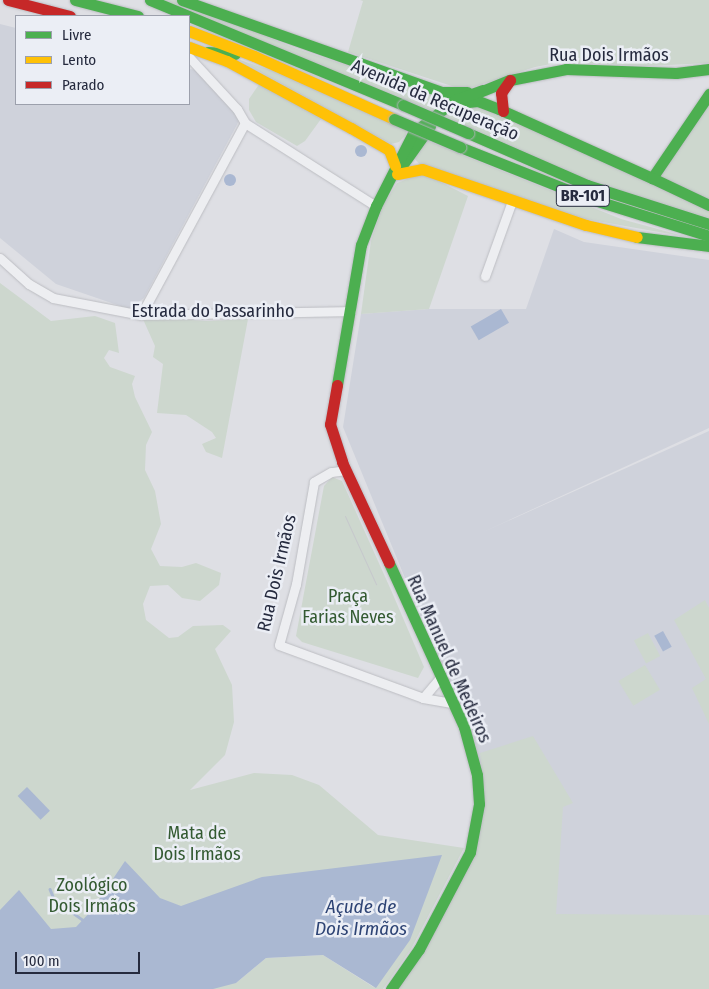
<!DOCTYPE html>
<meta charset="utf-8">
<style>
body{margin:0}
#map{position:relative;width:709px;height:989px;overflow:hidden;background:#dedfe4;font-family:"Fira Sans Condensed",sans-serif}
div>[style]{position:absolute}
.built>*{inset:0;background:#cfd2db}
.green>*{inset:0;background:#cdd7ce;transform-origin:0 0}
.water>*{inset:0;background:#aab8d2;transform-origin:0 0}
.round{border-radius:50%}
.stream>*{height:2.5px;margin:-1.25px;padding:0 1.25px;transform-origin:1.25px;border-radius:1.25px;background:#aab8d2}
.roads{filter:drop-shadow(0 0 1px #bcbdc2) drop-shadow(0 0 1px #bcbdc2)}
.street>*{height:9px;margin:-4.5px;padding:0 4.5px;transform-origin:4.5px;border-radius:4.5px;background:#edeef1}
.fast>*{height:11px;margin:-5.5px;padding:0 5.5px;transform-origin:5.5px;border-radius:5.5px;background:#4caf50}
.slow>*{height:11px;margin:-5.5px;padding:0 5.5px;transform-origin:5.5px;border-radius:5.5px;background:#ffc107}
.jam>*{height:11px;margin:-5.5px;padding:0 5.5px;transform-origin:5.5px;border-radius:5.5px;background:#c62828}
.tram>*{height:1px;margin:-0.5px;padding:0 0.5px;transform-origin:0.5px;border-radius:0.5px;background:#c6c8cc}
.bridges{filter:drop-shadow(0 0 1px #b0b2b9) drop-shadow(0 0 1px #b0b2b9)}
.fast-bridge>*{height:11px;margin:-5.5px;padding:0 5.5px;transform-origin:5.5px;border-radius:5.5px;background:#4caf50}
span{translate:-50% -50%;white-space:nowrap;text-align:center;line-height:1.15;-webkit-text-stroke:5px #ebeef5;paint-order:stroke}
.shield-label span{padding:1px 4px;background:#ebeef5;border:1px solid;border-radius:4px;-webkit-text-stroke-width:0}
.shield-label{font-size:16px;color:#252a3e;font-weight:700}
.street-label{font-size:18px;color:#252a3e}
.park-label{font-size:18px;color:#335a31}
.water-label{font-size:19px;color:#2d4374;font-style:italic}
.legend{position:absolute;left:15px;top:15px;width:175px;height:90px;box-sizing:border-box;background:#ebeef5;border:1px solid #9ca0ac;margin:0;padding:6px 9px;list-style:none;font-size:15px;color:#252a3e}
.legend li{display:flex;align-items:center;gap:10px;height:25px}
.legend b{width:25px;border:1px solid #9ca0ac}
.scale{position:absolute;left:15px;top:952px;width:125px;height:22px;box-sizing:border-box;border:2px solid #252a3e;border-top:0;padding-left:6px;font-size:15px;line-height:18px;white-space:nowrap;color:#252a3e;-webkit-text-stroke:4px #ebeef5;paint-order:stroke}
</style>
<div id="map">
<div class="built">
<div style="clip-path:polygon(0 24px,16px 28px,16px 104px,189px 104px,189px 69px,197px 70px,240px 119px,144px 298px,129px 309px,56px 284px,0 238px)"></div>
<div style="clip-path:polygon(554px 229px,584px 242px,709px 260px,709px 428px,481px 533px,709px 431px,709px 989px,391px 989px,460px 872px,483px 807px,476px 751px,343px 427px,361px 314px,429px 309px,526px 309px)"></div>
</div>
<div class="green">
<div style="clip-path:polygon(162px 0,176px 0,297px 49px,444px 97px,435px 112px)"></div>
<div style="clip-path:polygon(360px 0,709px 0,709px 63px,646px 66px,561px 62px,535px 67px,464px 90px,348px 52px,363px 1px)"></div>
<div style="clip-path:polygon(237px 59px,273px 71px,406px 130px,406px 135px,399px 142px,391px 144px)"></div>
<div style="clip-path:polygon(260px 83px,321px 119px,305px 141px,297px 146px,256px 122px,249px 110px,249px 99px)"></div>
<div style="clip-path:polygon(709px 99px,709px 199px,658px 176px)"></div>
<div style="clip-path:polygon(462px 103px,491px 110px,709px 210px,709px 218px,590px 181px,444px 116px)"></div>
<div style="clip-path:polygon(423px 139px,621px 219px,687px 237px,586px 219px,421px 166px,414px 158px)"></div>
<div style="clip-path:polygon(423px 173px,468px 196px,429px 309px,361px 314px,371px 241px,382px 207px,397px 183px)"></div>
<div style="clip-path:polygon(evenodd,0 283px,51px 321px,95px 316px,115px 323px,119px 353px,109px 350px,104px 358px,110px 367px,135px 376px,132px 384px,135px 397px,152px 432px,146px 445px,145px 470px,155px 491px,161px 524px,151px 549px,160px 566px,182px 567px,196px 563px,221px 573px,219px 585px,200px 601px,182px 598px,168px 585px,150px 586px,143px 604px,146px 620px,169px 638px,178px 637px,193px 626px,223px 625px,231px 631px,215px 649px,232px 685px,234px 722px,225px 755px,190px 790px,254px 773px,292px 775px,319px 785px,378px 835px,464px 848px,411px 949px,383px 989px,0 989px,0 283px,262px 877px,375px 988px,323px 955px,266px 958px,236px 983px,262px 877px)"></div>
<div style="clip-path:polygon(142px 317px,207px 321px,248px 319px,222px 458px,206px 452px,202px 444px,216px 438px,212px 432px,186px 415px,157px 413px,163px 364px,153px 357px,155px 346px)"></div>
<div style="clip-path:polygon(332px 477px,342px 481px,391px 590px,424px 667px,418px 678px,302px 642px,296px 636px,324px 486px)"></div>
<div style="clip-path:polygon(705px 600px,709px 608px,709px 724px,692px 688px,706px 679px,674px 620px)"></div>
<div style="left:648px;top:633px;width:26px;height:16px;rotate:62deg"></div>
<div style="left:645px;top:665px;width:29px;height:31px;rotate:59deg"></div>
<div style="clip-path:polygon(533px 736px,573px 803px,563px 807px,556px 914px,709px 915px,709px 989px,391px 989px,470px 866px,485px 809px,480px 753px)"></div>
</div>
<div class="water">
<div class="round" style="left:355px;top:145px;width:12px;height:12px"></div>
<div class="round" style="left:224px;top:174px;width:12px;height:12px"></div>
<div style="left:501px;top:309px;width:16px;height:35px;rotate:60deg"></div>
<div style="left:663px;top:631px;width:18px;height:10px;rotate:61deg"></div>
<div style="left:27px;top:787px;width:33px;height:13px;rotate:46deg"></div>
<div style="clip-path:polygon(442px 855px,410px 940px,376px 988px,323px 955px,266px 958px,236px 983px,213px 989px,0 989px,0 910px,19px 890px,51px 929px,76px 927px,92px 910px,125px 861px,160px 898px,181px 906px,262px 877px)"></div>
</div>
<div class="stream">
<div style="left:50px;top:889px;width:11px;rotate:68deg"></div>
<div style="left:54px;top:899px;width:36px;rotate:36deg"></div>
</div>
<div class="roads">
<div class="street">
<div style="left:189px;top:57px;width:71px;rotate:47.3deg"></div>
<div style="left:237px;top:109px;width:16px;rotate:60deg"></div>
<div style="left:245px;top:123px;width:155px;rotate:32.4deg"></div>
<div style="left:0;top:258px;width:39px;rotate:42deg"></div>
<div style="left:29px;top:284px;width:28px;rotate:30deg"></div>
<div style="left:53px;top:298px;width:90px;rotate:10.9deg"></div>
<div style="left:141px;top:315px;width:210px;rotate:-1.1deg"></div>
<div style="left:485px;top:276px;width:80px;rotate:-70.2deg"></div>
<div style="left:141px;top:315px;width:218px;rotate:-61.6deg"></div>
<div style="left:346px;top:470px;width:15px;rotate:172deg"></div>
<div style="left:331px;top:472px;width:20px;rotate:150deg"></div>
<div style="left:314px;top:482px;width:104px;rotate:100deg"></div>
<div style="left:296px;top:584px;width:63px;rotate:105.6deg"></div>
<div style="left:279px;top:645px;width:153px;rotate:20.2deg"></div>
<div style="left:423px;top:698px;width:29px;rotate:10deg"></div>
<div style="left:423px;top:698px;width:26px;rotate:-50deg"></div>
</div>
<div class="fast">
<div style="left:75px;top:0;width:65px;rotate:14.3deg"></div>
<div style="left:150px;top:0;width:274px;rotate:22.5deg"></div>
<div style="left:182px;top:0;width:276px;rotate:19.5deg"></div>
<div style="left:442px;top:92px;width:25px"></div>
<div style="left:208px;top:52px;width:27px;rotate:4deg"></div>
<div style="left:477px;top:93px;width:35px;rotate:-22deg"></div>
<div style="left:510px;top:80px;width:57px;rotate:-11.1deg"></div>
<div style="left:566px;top:69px;width:110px;rotate:2.1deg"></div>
<div style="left:676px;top:73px;width:33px;rotate:-7deg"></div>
<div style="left:458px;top:103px;width:20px;rotate:-6deg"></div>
<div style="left:478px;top:101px;width:22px;rotate:21deg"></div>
<div style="left:499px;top:109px;width:168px;rotate:24.3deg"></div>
<div style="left:652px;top:178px;width:102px;rotate:-55.8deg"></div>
<div style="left:468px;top:133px;width:130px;rotate:23.6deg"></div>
<div style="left:587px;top:185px;width:128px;rotate:17.7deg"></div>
<div style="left:460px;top:147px;width:141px;rotate:21.7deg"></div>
<div style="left:591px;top:199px;width:124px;rotate:17.4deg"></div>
<div style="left:403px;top:164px;width:47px;rotate:-54.6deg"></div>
<div style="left:652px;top:178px;width:63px;rotate:25.3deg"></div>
<div style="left:637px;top:237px;width:73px;rotate:7.1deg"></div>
<div style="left:337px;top:385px;width:142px;rotate:-80.3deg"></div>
<div style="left:361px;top:245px;width:42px;rotate:-69deg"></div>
<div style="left:376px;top:206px;width:82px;rotate:-63.1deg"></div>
<div style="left:413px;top:133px;width:53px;rotate:-38.2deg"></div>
<div style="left:455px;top:100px;width:29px;rotate:-20deg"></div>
<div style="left:389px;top:563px;width:180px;rotate:65.4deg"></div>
<div style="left:464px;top:727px;width:50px;rotate:74.8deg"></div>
<div style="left:477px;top:775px;width:29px;rotate:86deg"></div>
<div style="left:479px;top:804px;width:49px;rotate:100.6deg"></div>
<div style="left:470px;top:852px;width:110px;rotate:117.7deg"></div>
<div style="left:419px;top:949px;width:49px;rotate:125deg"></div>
</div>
<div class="slow">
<div style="left:189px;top:31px;width:70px;rotate:21deg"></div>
<div style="left:254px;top:56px;width:154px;rotate:24.2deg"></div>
<div style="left:189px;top:47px;width:40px;rotate:20.2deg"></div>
<div style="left:227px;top:61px;width:141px;rotate:28.4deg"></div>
<div style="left:351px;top:128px;width:44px;rotate:30.1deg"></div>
<div style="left:389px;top:150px;width:17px;rotate:69deg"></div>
<div style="left:397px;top:174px;width:25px;rotate:-11deg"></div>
<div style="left:422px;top:169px;width:173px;rotate:18.9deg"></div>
<div style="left:586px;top:225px;width:52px;rotate:13.2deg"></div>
</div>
<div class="jam">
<div style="left:8px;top:0;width:64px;rotate:14.5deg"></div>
<div style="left:503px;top:111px;width:18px;rotate:-96deg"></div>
<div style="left:501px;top:93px;width:16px;rotate:-55deg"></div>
<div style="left:337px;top:385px;width:40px;rotate:100deg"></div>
<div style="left:330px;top:424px;width:40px;rotate:72deg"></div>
<div style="left:342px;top:462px;width:111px;rotate:65deg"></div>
</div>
</div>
<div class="tram">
<div style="left:345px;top:516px;width:75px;rotate:65.5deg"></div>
</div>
<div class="bridges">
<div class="fast-bridge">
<div style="left:403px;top:105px;width:71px;rotate:23.3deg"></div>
<div style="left:394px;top:119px;width:72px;rotate:23deg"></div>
</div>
</div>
<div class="shield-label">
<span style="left:583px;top:196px">BR-101</span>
</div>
<div class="street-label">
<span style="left:609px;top:55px">Rua Dois Irmãos</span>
<span style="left:435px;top:100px;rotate:23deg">Avenida da Recuperação</span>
<span style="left:213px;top:311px">Estrada do Passarinho</span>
<span style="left:277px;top:573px;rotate:-77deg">Rua Dois Irmãos</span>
<span style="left:449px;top:659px;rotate:66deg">Rua Manuel de Medeiros</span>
</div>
<div class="park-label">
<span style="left:348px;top:607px">Praça<br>Farias Neves</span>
<span style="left:197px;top:844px">Mata de<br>Dois Irmãos</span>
<span style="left:92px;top:896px">Zoológico<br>Dois Irmãos</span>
</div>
<div class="water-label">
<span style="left:361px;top:918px">Açude de<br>Dois Irmãos</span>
</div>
<ul class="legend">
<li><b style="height:6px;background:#4caf50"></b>Livre</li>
<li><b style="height:6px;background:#ffc107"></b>Lento</li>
<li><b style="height:6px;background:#c62828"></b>Parado</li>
</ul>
<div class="scale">100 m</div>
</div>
